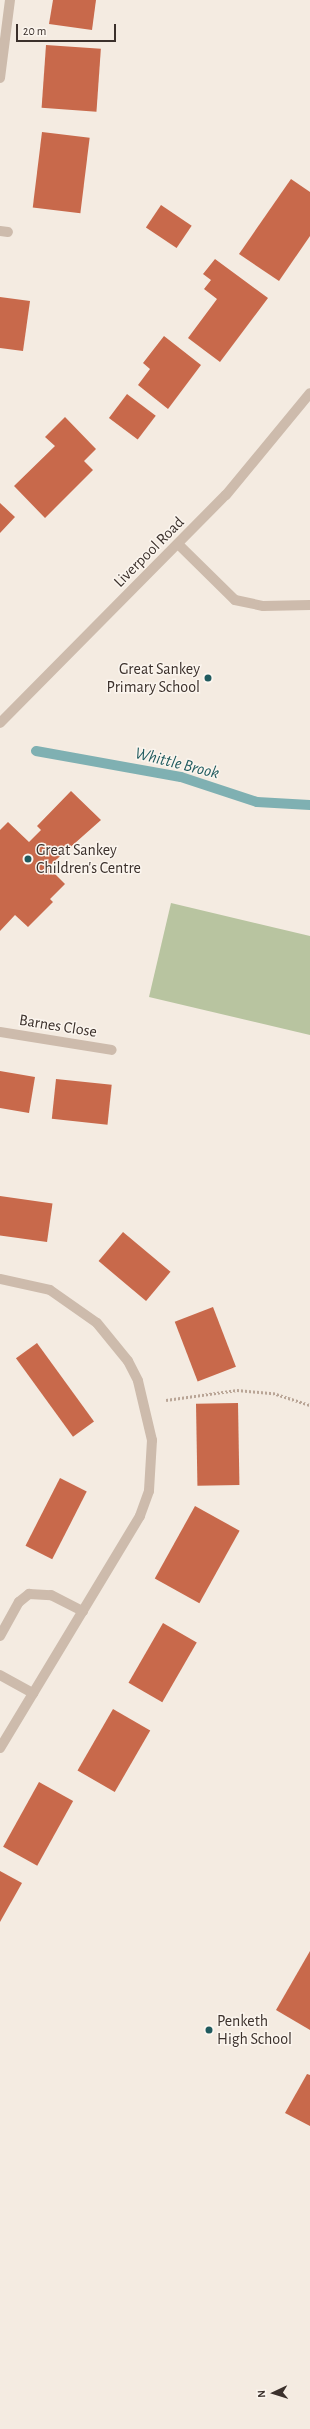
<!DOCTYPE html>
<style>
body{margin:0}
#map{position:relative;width:310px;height:2429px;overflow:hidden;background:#f4ebe1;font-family:"Alegreya Sans",sans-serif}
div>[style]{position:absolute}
.green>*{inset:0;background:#b8c4a0}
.stream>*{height:10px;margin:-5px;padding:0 5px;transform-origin:5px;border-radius:5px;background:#7fb0b2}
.building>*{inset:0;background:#c8694b;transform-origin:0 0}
.path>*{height:2.5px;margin-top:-1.25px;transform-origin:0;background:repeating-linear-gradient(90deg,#b9a596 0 2px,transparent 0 4px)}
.minor>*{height:10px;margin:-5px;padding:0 5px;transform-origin:5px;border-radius:5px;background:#cdbbac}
.dots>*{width:11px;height:11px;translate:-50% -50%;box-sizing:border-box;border:2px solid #fbf5ee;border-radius:50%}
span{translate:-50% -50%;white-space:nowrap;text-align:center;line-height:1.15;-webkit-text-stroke:3px #fbf5ee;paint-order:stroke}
.street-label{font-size:16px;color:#3b302b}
.poi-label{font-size:16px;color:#3b302b}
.right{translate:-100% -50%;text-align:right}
.left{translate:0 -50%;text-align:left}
.water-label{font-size:17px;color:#1f5a5e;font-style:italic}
.north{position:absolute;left:254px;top:2373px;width:40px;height:40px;-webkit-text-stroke:3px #fbf5ee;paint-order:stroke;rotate:266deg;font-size:11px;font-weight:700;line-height:16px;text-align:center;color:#3b302b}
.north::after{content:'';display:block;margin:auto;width:14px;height:18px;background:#3b302b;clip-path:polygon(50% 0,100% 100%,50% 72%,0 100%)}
.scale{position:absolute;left:16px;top:24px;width:100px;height:18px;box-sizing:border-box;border:2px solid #3b302b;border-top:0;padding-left:5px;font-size:12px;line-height:14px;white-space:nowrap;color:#3b302b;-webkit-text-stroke:3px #fbf5ee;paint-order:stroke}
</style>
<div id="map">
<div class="green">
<div style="clip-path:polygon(171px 903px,310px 936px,310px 1035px,149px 997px)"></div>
</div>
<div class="stream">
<div style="left:36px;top:751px;width:147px;rotate:10.2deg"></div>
<div style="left:181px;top:777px;width:80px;rotate:18.2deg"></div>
<div style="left:257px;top:802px;width:53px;rotate:3.2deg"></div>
</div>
<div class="building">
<div style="clip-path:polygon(53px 0,96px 0,92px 30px,49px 24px)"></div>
<div style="left:46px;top:45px;width:55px;height:63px;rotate:4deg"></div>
<div style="left:42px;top:132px;width:48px;height:76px;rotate:7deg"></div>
<div style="clip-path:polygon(291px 179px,310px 192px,310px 236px,279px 281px,239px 254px)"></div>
<div style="left:161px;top:205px;width:37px;height:27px;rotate:34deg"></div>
<div style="clip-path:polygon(215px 259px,268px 298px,220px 362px,188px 338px,217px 299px,204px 289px,211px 280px,203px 274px)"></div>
<div style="clip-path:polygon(0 297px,30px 301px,23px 351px,0 348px)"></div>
<div style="clip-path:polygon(164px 336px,201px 365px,168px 409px,138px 385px,150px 369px,143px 363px)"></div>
<div style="left:127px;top:394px;width:36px;height:30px;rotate:37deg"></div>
<div style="clip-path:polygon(65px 417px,96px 449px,84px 461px,93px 470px,45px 518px,14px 486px,55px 446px,45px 437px)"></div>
<div style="clip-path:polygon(0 503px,15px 517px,0 533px)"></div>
<div style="clip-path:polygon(71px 791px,101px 820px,48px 867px,65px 884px,50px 899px,53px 902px,28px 927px,15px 915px,0 931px,0 830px,8px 822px,29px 842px,41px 830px,37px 826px)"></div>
<div style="clip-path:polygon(0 1071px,35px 1077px,29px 1113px,0 1108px)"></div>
<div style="left:56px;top:1079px;width:56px;height:40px;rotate:6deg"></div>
<div style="left:0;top:1196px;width:53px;height:39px;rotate:8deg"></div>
<div style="left:123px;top:1232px;width:62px;height:38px;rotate:40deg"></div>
<div style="left:213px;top:1307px;width:64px;height:41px;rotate:69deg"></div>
<div style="left:37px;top:1343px;width:97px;height:26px;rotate:54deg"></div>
<div style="left:238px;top:1403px;width:82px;height:42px;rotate:89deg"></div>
<div style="left:60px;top:1478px;width:30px;height:76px;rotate:27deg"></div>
<div style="left:195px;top:1506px;width:51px;height:83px;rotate:29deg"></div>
<div style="left:163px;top:1623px;width:39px;height:69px;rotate:30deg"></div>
<div style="left:113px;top:1709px;width:43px;height:71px;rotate:30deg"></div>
<div style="left:39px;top:1782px;width:39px;height:74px;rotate:29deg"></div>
<div style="clip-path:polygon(0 1871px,22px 1883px,0 1922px)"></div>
<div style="clip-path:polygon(310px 1951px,310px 2030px,276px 2010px)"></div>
<div style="clip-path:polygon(307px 2074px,310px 2075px,310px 2126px,285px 2113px)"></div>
</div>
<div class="path">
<div style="left:166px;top:1400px;width:72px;rotate:-8deg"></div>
<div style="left:237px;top:1390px;width:36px;rotate:5deg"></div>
<div style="left:273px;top:1393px;width:39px;rotate:18deg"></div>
</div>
<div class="minor">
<div style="left:0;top:78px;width:79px;rotate:-82.7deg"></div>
<div style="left:0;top:231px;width:8px;rotate:7deg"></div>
<div style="left:178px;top:544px;width:80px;rotate:44.5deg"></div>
<div style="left:235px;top:600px;width:29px;rotate:12deg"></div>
<div style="left:263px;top:606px;width:47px;rotate:-1.2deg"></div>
<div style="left:0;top:723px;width:321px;rotate:-45.3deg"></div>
<div style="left:226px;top:495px;width:132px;rotate:-50.5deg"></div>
<div style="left:0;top:1032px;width:113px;rotate:9.1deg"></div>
<div style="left:0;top:1279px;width:51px;rotate:12.4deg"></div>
<div style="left:50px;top:1290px;width:57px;rotate:35.1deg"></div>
<div style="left:97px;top:1323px;width:49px;rotate:50.8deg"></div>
<div style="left:128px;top:1361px;width:22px;rotate:63deg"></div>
<div style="left:138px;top:1381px;width:61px;rotate:76.7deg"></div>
<div style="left:152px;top:1440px;width:51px;rotate:93.4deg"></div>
<div style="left:149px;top:1491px;width:27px;rotate:110deg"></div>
<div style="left:140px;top:1516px;width:271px;rotate:121.1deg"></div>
<div style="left:0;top:1636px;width:39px;rotate:-61deg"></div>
<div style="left:19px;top:1602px;width:13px;rotate:-39deg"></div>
<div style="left:29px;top:1594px;width:22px;rotate:3deg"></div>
<div style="left:51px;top:1595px;width:36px;rotate:27deg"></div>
<div style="left:0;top:1675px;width:38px;rotate:29deg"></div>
</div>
<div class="dots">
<div style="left:208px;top:678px;background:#1f5a5e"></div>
<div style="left:28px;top:859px;background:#1f5a5e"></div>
<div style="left:209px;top:2030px;background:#1f5a5e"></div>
</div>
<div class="street-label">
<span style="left:149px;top:552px;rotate:-45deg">Liverpool Road</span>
<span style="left:58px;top:1026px;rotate:9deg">Barnes Close</span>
</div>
<div class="poi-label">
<span class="right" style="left:200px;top:678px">Great Sankey<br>Primary School</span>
<span class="left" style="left:36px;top:859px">Great Sankey<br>Children's Centre</span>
<span class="left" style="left:217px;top:2030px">Penketh<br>High School</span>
</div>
<div class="water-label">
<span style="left:177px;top:763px;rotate:14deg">Whittle Brook</span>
</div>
<div class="north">N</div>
<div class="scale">20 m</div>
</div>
